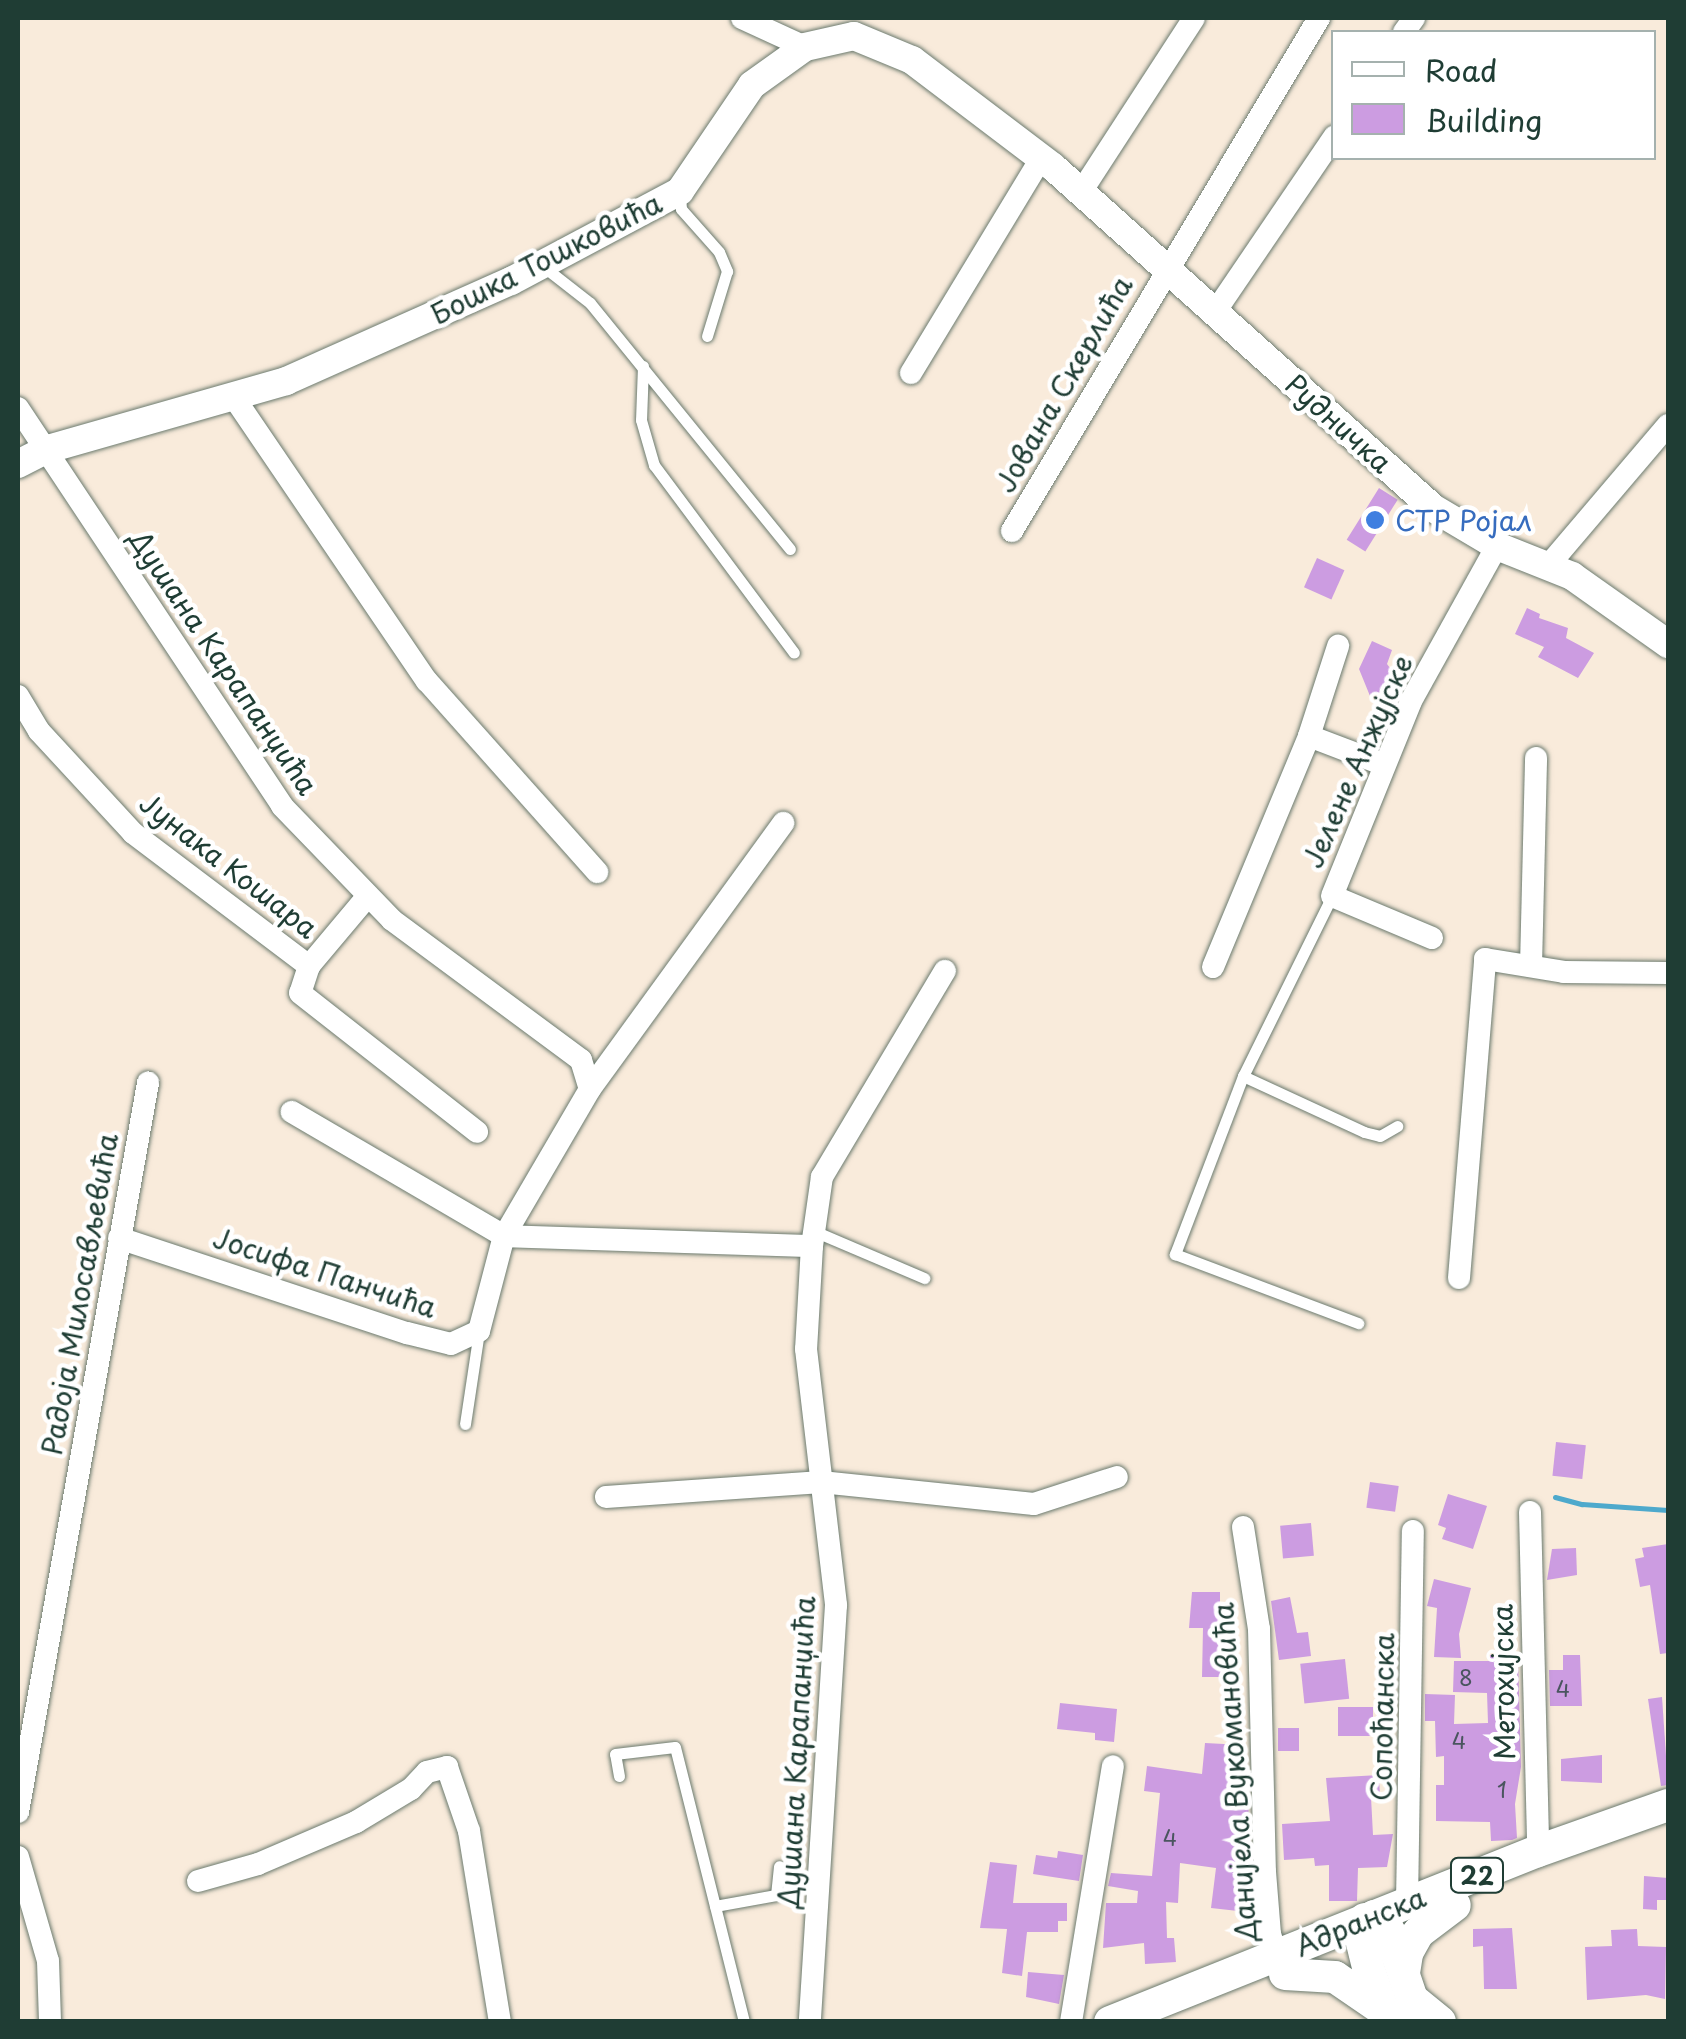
<!DOCTYPE html>
<meta charset="utf-8">
<style>
body{margin:0}
#map{position:relative;width:1686px;height:2039px;overflow:hidden;background:#f9ebdb;font-family:"Playpen Sans",sans-serif}
div>[style]{position:absolute}
.stream>*{height:5px;margin:-2.5px;padding:0 2.5px;transform-origin:2.5px;border-radius:2.5px;background:#4ea9cc}
.building>*{inset:0;background:#cc9ce1;transform-origin:0 0}
.roads{filter:drop-shadow(0 0 2px #6b7a6e) drop-shadow(0 0 2px #6b7a6e)}
.service>*{height:11px;margin:-5.5px;padding:0 5.5px;transform-origin:5.5px;border-radius:5.5px;background:#fff}
.minor>*{height:22px;margin:-11px;padding:0 11px;transform-origin:11px;border-radius:11px;background:#fff}
.tertiary>*{height:28px;margin:-14px;padding:0 14px;transform-origin:14px;border-radius:14px;background:#fff}
.primary>*{height:32px;margin:-16px;padding:0 16px;transform-origin:16px;border-radius:16px;background:#fff}
.dots>*{width:28px;height:28px;translate:-50% -50%;box-sizing:border-box;border:5px solid #fff;border-radius:50%}
span{translate:-50% -50%;white-space:nowrap;text-align:center;line-height:1.15;-webkit-text-stroke:9px #fff;paint-order:stroke}
.number-label{font-size:22px;color:#4a555f}
.number-label span{-webkit-text-stroke-width:0}
.shield-label span{padding:2px 8px;background:#fff;border:2px solid;border-radius:8px;-webkit-text-stroke-width:0}
.shield-label{font-size:25px;color:#1f3d34;font-weight:700}
.street-label{font-size:28px;color:#1f3d34}
.shop-label{font-size:28px;color:#366cbe}
.left{translate:0 -50%;text-align:left}
.frame{position:absolute;inset:0;border:20px solid #1f3d34;pointer-events:none}
.legend{position:absolute;left:1331px;top:30px;width:325px;height:130px;box-sizing:border-box;background:#fff;border:2px solid #a5b1ae;margin:0;padding:12px 18px;list-style:none;font-size:30px;color:#1f3d34}
.legend li{display:flex;align-items:center;gap:20px;height:50px}
.legend b{width:50px;border:2px solid #a5b1ae}
</style>
<div id="map">
<div class="stream">
<div style="left:1555px;top:1497px;width:28px;rotate:15deg"></div>
<div style="left:1582px;top:1504px;width:86px;rotate:4deg"></div>
</div>
<div class="building">
<div style="left:1379px;top:488px;width:22px;height:61px;rotate:32deg"></div>
<div style="left:1317px;top:558px;width:30px;height:32px;rotate:24deg"></div>
<div style="clip-path:polygon(1527px 608px,1540px 614px,1539px 618px,1568px 628px,1566px 638px,1594px 653px,1578px 678px,1538px 657px,1544px 647px,1515px 634px)"></div>
<div style="clip-path:polygon(1372px 641px,1392px 650px,1387px 664px,1393px 672px,1394px 687px,1370px 696px,1359px 669px)"></div>
<div style="left:1556px;top:1442px;width:30px;height:34px;rotate:6deg"></div>
<div style="left:1370px;top:1482px;width:29px;height:26px;rotate:8deg"></div>
<div style="clip-path:polygon(1448px 1494px,1487px 1506px,1473px 1549px,1442px 1539px,1446px 1528px,1438px 1525px)"></div>
<div style="left:1311px;top:1523px;width:33px;height:31px;rotate:85deg"></div>
<div style="clip-path:polygon(1668px 1544px,1668px 1653px,1660px 1654px,1650px 1585px,1640px 1587px,1635px 1559px,1644px 1557px,1642px 1548px)"></div>
<div style="clip-path:polygon(1576px 1548px,1577px 1575px,1547px 1580px,1552px 1549px)"></div>
<div style="clip-path:polygon(1434px 1579px,1471px 1588px,1459px 1634px,1461px 1658px,1434px 1657px,1437px 1608px,1427px 1606px)"></div>
<div style="clip-path:polygon(1192px 1592px,1220px 1592px,1220px 1645px,1229px 1645px,1229px 1677px,1202px 1677px,1203px 1628px,1189px 1628px)"></div>
<div style="clip-path:polygon(1290px 1597px,1297px 1633px,1308px 1632px,1311px 1656px,1279px 1660px,1271px 1601px)"></div>
<div style="clip-path:polygon(1490px 1655px,1518px 1657px,1521px 1767px,1515px 1804px,1517px 1838px,1512px 1840px,1491px 1841px,1490px 1822px,1436px 1821px,1436px 1785px,1444px 1785px,1444px 1756px,1436px 1757px,1435px 1721px,1425px 1721px,1425px 1694px,1455px 1695px,1454px 1724px,1488px 1723px,1487px 1693px,1453px 1692px,1454px 1661px,1490px 1661px)"></div>
<div style="clip-path:polygon(1563px 1655px,1580px 1655px,1582px 1706px,1550px 1706px,1549px 1670px,1563px 1670px)"></div>
<div style="left:1345px;top:1659px;width:40px;height:45px;rotate:84deg"></div>
<div style="clip-path:polygon(1662px 1697px,1668px 1785px,1661px 1786px,1648px 1699px)"></div>
<div style="clip-path:polygon(1060px 1703px,1117px 1709px,1114px 1742px,1095px 1740px,1095px 1733px,1057px 1729px)"></div>
<div style="left:1338px;top:1707px;width:35px;height:29px"></div>
<div style="left:1278px;top:1728px;width:21px;height:23px"></div>
<div style="clip-path:polygon(1205px 1743px,1243px 1745px,1240px 1790px,1248px 1790px,1250px 1868px,1242px 1868px,1238px 1911px,1211px 1908px,1216px 1868px,1180px 1863px,1178px 1903px,1166px 1902px,1167px 1938px,1174px 1938px,1176px 1962px,1145px 1964px,1144px 1943px,1103px 1948px,1106px 1903px,1137px 1903px,1138px 1891px,1108px 1886px,1111px 1873px,1152px 1876px,1160px 1793px,1144px 1791px,1147px 1766px,1202px 1774px)"></div>
<div style="clip-path:polygon(1602px 1755px,1602px 1783px,1561px 1781px,1561px 1759px)"></div>
<div style="clip-path:polygon(1379px 1775px,1380px 1797px,1371px 1797px,1373px 1835px,1393px 1834px,1387px 1867px,1358px 1868px,1357px 1901px,1329px 1901px,1329px 1865px,1315px 1866px,1314px 1858px,1284px 1860px,1282px 1824px,1330px 1821px,1326px 1778px)"></div>
<div style="clip-path:polygon(1058px 1851px,1083px 1855px,1079px 1881px,1033px 1874px,1036px 1855px,1057px 1858px)"></div>
<div style="clip-path:polygon(990px 1862px,1017px 1865px,1013px 1903px,1067px 1903px,1067px 1921px,1058px 1921px,1058px 1932px,1027px 1932px,1022px 1976px,1002px 1973px,1007px 1929px,980px 1928px)"></div>
<div style="clip-path:polygon(1644px 1876px,1668px 1878px,1668px 1900px,1657px 1900px,1657px 1910px,1643px 1909px)"></div>
<div style="clip-path:polygon(1512px 1928px,1517px 1989px,1484px 1989px,1483px 1946px,1473px 1947px,1473px 1929px)"></div>
<div style="clip-path:polygon(1637px 1929px,1638px 1946px,1666px 1947px,1665px 1999px,1646px 1995px,1587px 2000px,1585px 1947px,1612px 1946px,1611px 1930px)"></div>
<div style="clip-path:polygon(1028px 1972px,1064px 1975px,1059px 2004px,1026px 1997px)"></div>
</div>
<div class="roads">
<div class="service">
<div style="left:680px;top:195px;width:14px;rotate:86deg"></div>
<div style="left:681px;top:209px;width:57px;rotate:48.5deg"></div>
<div style="left:719px;top:252px;width:21px;rotate:67deg"></div>
<div style="left:727px;top:271px;width:68px;rotate:107.1deg"></div>
<div style="left:544px;top:267px;width:58px;rotate:38deg"></div>
<div style="left:590px;top:303px;width:317px;rotate:50.9deg"></div>
<div style="left:643px;top:366px;width:54px;rotate:92.1deg"></div>
<div style="left:641px;top:420px;width:47px;rotate:73.9deg"></div>
<div style="left:654px;top:465px;width:234px;rotate:53.3deg"></div>
<div style="left:1332px;top:896px;width:201px;rotate:116.3deg"></div>
<div style="left:1243px;top:1076px;width:133px;rotate:24.8deg"></div>
<div style="left:1364px;top:1132px;width:16px;rotate:14deg"></div>
<div style="left:1380px;top:1136px;width:20px;rotate:-30deg"></div>
<div style="left:1243px;top:1076px;width:191px;rotate:110.9deg"></div>
<div style="left:1175px;top:1254px;width:196px;rotate:20.7deg"></div>
<div style="left:814px;top:1231px;width:120px;rotate:23.1deg"></div>
<div style="left:465px;top:1424px;width:94px;rotate:-81.4deg"></div>
<div style="left:619px;top:1776px;width:22px;rotate:-100deg"></div>
<div style="left:615px;top:1754px;width:60px;rotate:-6.7deg"></div>
<div style="left:675px;top:1747px;width:284px;rotate:75.9deg"></div>
<div style="left:715px;top:1906px;width:62px;rotate:-10.2deg"></div>
<div style="left:776px;top:1895px;width:29px;rotate:-84deg"></div>
</div>
<div class="minor">
<div style="left:742px;top:18px;width:69px;rotate:24.7deg"></div>
<div style="left:1404px;top:32px;width:17px;rotate:-54deg"></div>
<div style="left:1081px;top:192px;width:207px;rotate:-57deg"></div>
<div style="left:1215px;top:312px;width:212px;rotate:-55.8deg"></div>
<div style="left:911px;top:373px;width:251px;rotate:-58.8deg"></div>
<div style="left:233px;top:396px;width:345px;rotate:55.8deg"></div>
<div style="left:427px;top:681px;width:256px;rotate:48.3deg"></div>
<div style="left:18px;top:408px;width:478px;rotate:56.4deg"></div>
<div style="left:282px;top:806px;width:158px;rotate:46deg"></div>
<div style="left:392px;top:920px;width:235px;rotate:36.5deg"></div>
<div style="left:581px;top:1060px;width:30px;rotate:73deg"></div>
<div style="left:590px;top:1089px;width:170px;rotate:120.3deg"></div>
<div style="left:504px;top:1236px;width:308px;rotate:1.9deg"></div>
<div style="left:812px;top:1246px;width:103px;rotate:93.3deg"></div>
<div style="left:806px;top:1349px;width:258px;rotate:83.3deg"></div>
<div style="left:836px;top:1605px;width:418px;rotate:93.6deg"></div>
<div style="left:1012px;top:531px;width:598px;rotate:-59.1deg"></div>
<div style="left:1548px;top:566px;width:185px;rotate:-49.6deg"></div>
<div style="left:18px;top:696px;width:41px;rotate:59deg"></div>
<div style="left:39px;top:731px;width:139px;rotate:47.3deg"></div>
<div style="left:133px;top:833px;width:221px;rotate:37.1deg"></div>
<div style="left:309px;top:966px;width:90px;rotate:-50deg"></div>
<div style="left:1309px;top:736px;width:81px;rotate:20.9deg"></div>
<div style="left:1432px;top:938px;width:108px;rotate:-157.2deg"></div>
<div style="left:1332px;top:896px;width:210px;rotate:-67.9deg"></div>
<div style="left:1411px;top:701px;width:177px;rotate:-61deg"></div>
<div style="left:309px;top:966px;width:28px;rotate:108deg"></div>
<div style="left:300px;top:993px;width:225px;rotate:38.1deg"></div>
<div style="left:1531px;top:966px;width:208px;rotate:-88.6deg"></div>
<div style="left:1213px;top:967px;width:250px;rotate:-67.4deg"></div>
<div style="left:1309px;top:736px;width:95px;rotate:-72.1deg"></div>
<div style="left:590px;top:1089px;width:329px;rotate:-54deg"></div>
<div style="left:119px;top:1238px;width:303px;rotate:18.3deg"></div>
<div style="left:407px;top:1333px;width:45px;rotate:14deg"></div>
<div style="left:451px;top:1344px;width:31px;rotate:-25deg"></div>
<div style="left:479px;top:1331px;width:98px;rotate:-75.3deg"></div>
<div style="left:504px;top:1236px;width:246px;rotate:-149.7deg"></div>
<div style="left:812px;top:1246px;width:70px;rotate:-81.8deg"></div>
<div style="left:822px;top:1177px;width:240px;rotate:-59.2deg"></div>
<div style="left:1459px;top:1278px;width:320px;rotate:-85.3deg"></div>
<div style="left:1485px;top:959px;width:80px;rotate:9.3deg"></div>
<div style="left:1564px;top:972px;width:104px;rotate:0.6deg"></div>
<div style="left:606px;top:1497px;width:216px;rotate:-4deg"></div>
<div style="left:821px;top:1482px;width:214px;rotate:5.9deg"></div>
<div style="left:1034px;top:1504px;width:87px;rotate:-18deg"></div>
<div style="left:1530px;top:1512px;width:339px;rotate:88.6deg"></div>
<div style="left:1243px;top:1527px;width:103px;rotate:81.1deg"></div>
<div style="left:1259px;top:1629px;width:243px;rotate:88.6deg"></div>
<div style="left:1265px;top:1872px;width:62px;rotate:85.4deg"></div>
<div style="left:1270px;top:1934px;width:21px;rotate:73deg"></div>
<div style="left:18px;top:1812px;width:741px;rotate:-79.89deg"></div>
<div style="left:18px;top:1857px;width:108px;rotate:73.9deg"></div>
<div style="left:48px;top:1961px;width:61px;rotate:88.1deg"></div>
<div style="left:198px;top:1881px;width:62px;rotate:-15.8deg"></div>
<div style="left:258px;top:1864px;width:107px;rotate:-23.2deg"></div>
<div style="left:356px;top:1822px;width:64px;rotate:-31deg"></div>
<div style="left:411px;top:1789px;width:23px;rotate:-47deg"></div>
<div style="left:427px;top:1772px;width:21px;rotate:-14deg"></div>
<div style="left:447px;top:1767px;width:68px;rotate:71deg"></div>
<div style="left:469px;top:1831px;width:193px;rotate:80.8deg"></div>
<div style="left:1407px;top:1903px;width:372px;rotate:-89.1deg"></div>
<div style="left:1071px;top:2022px;width:259px;rotate:-80.7deg"></div>
</div>
<div class="tertiary">
<div style="left:18px;top:464px;width:34px;rotate:-27deg"></div>
<div style="left:48px;top:449px;width:248px;rotate:-15.9deg"></div>
<div style="left:286px;top:381px;width:246px;rotate:-24deg"></div>
<div style="left:511px;top:281px;width:191px;rotate:-28deg"></div>
<div style="left:680px;top:191px;width:128px;rotate:-55.8deg"></div>
<div style="left:752px;top:85px;width:65px;rotate:-35.6deg"></div>
<div style="left:805px;top:47px;width:50px;rotate:-12.7deg"></div>
<div style="left:854px;top:36px;width:63px;rotate:22.5deg"></div>
<div style="left:912px;top:60px;width:177px;rotate:37.2deg"></div>
<div style="left:1053px;top:167px;width:511px;rotate:41.9deg"></div>
<div style="left:1433px;top:508px;width:74px;rotate:30.7deg"></div>
<div style="left:1497px;top:546px;width:81px;rotate:21.8deg"></div>
<div style="left:1572px;top:576px;width:118px;rotate:35.3deg"></div>
</div>
<div class="primary">
<div style="left:1374px;top:1916px;width:21px;rotate:45deg"></div>
<div style="left:1389px;top:1931px;width:72px;rotate:71.3deg"></div>
<div style="left:1412px;top:1999px;width:36px;rotate:39deg"></div>
<div style="left:1365px;top:1919px;width:17px;rotate:107deg"></div>
<div style="left:1360px;top:1935px;width:33px;rotate:76deg"></div>
<div style="left:1368px;top:1967px;width:46px;rotate:70.8deg"></div>
<div style="left:1383px;top:2010px;width:18px;rotate:41deg"></div>
<div style="left:1404px;top:1973px;width:20px;rotate:-81deg"></div>
<div style="left:1407px;top:1953px;width:23px;rotate:-61deg"></div>
<div style="left:1418px;top:1933px;width:46px;rotate:-37.1deg"></div>
<div style="left:1285px;top:1974px;width:50px;rotate:3.4deg"></div>
<div style="left:1335px;top:1977px;width:58px;rotate:34.5deg"></div>
<div style="left:1110px;top:2022px;width:461px;rotate:-21.8deg"></div>
<div style="left:1538px;top:1851px;width:138px;rotate:-19.5deg"></div>
</div>
</div>
<div class="dots">
<div style="left:1375px;top:520px;background:#3f7fe0"></div>
</div>
<div class="number-label">
<span style="left:1466px;top:1677px">8</span>
<span style="left:1563px;top:1688px">4</span>
<span style="left:1459px;top:1740px">4</span>
<span style="left:1502px;top:1789px">1</span>
<span style="left:1170px;top:1837px">4</span>
</div>
<div class="shield-label">
<span style="left:1477px;top:1875px">22</span>
</div>
<div class="street-label">
<span style="left:546px;top:258px;rotate:-27deg">Бошка Тошковића</span>
<span style="left:1063px;top:384px;rotate:-60deg">Јована Скерлића</span>
<span style="left:1339px;top:423px;rotate:42deg">Рудничка</span>
<span style="left:224px;top:662px;rotate:56deg">Душана Карапанџића</span>
<span style="left:1357px;top:761px;rotate:-66deg">Јелене Анжујске</span>
<span style="left:229px;top:865px;rotate:38deg">Јунака Кошара</span>
<span style="left:325px;top:1272px;rotate:18deg">Јосифа Панчића</span>
<span style="left:79px;top:1294px;rotate:-80deg">Радоја Милосављевића</span>
<span style="left:1503px;top:1682px;rotate:-91deg">Метохијска</span>
<span style="left:1382px;top:1717px;rotate:-89deg">Сопоћанска</span>
<span style="left:796px;top:1752px;rotate:-87deg">Душана Карапанџића</span>
<span style="left:1234px;top:1772px;rotate:-94deg">Данијела Вукомановића</span>
<span style="left:1360px;top:1921px;rotate:-22deg">Адранска</span>
</div>
<div class="shop-label">
<span class="left" style="left:1395px;top:520px">СТР Ројал</span>
</div>
<div class="frame"></div>
<ul class="legend">
<li><b style="height:12px;background:#fff"></b>Road</li>
<li><b style="height:28px;background:#cc9ce1"></b>Building</li>
</ul>
</div>
